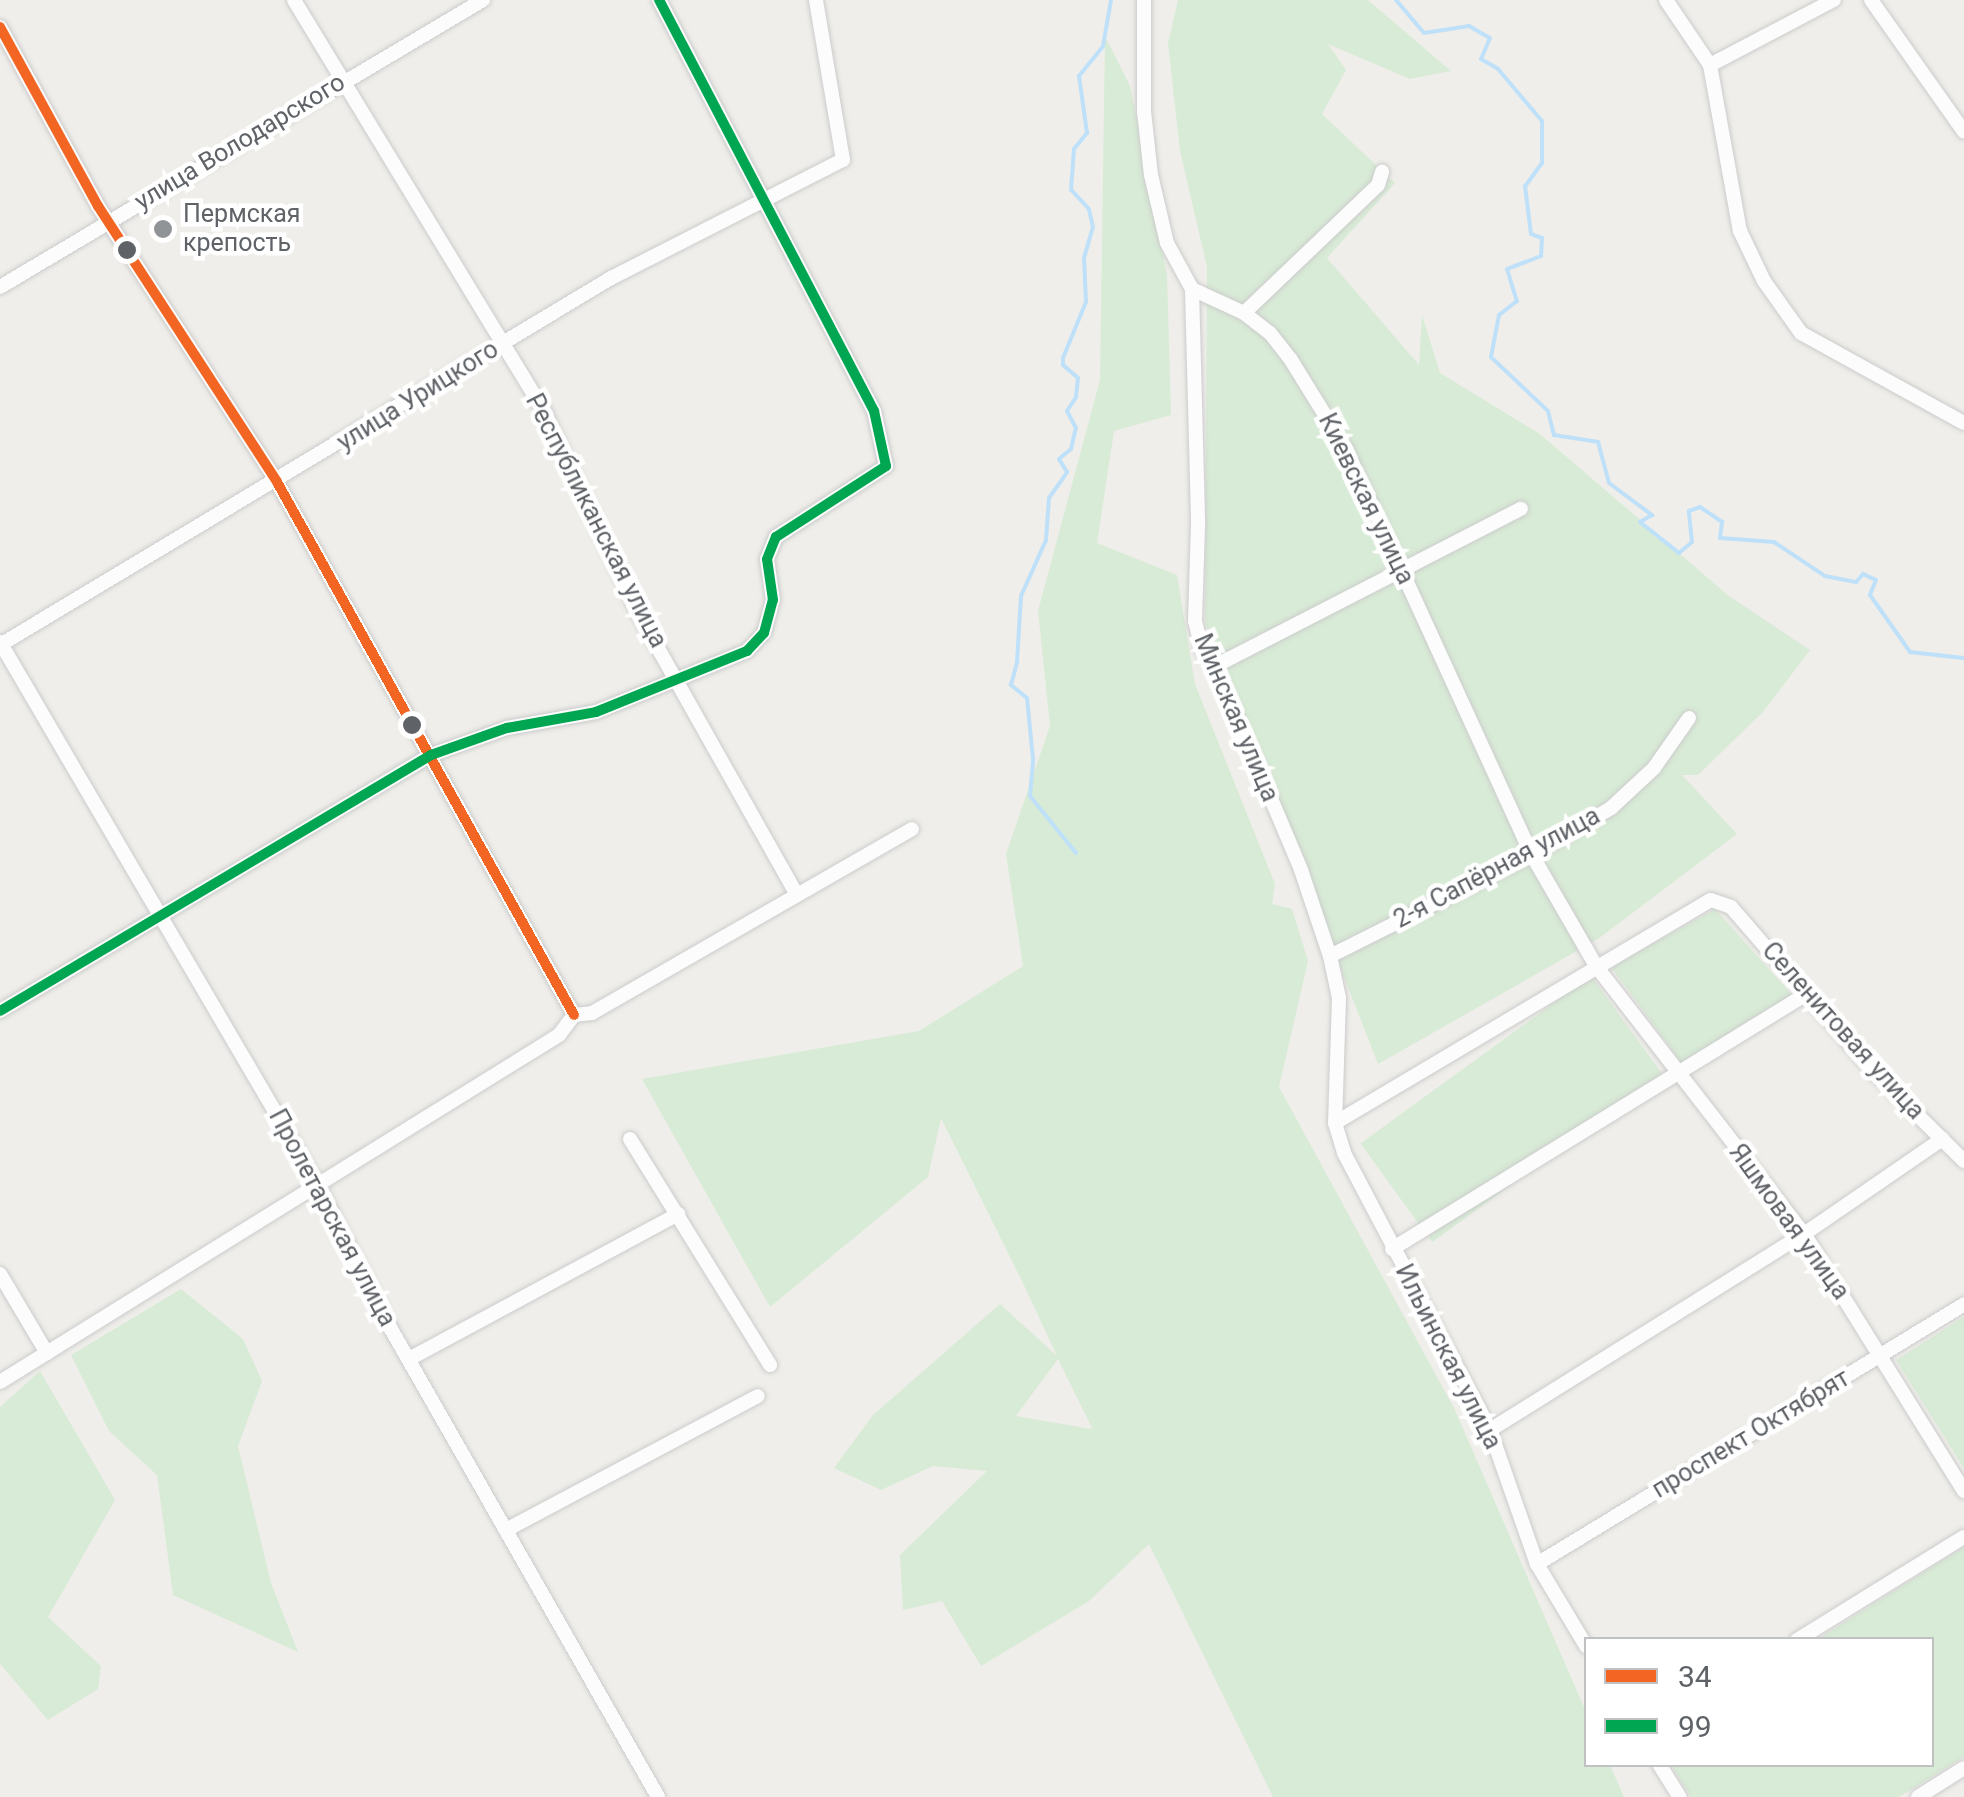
<!DOCTYPE html>
<meta charset="utf-8">
<style>
body{margin:0}
#map{position:relative;width:1964px;height:1797px;overflow:hidden;background:#efeeea;font-family:Roboto,sans-serif}
div>[style]{position:absolute}
.green>*{inset:0;background:#d8ebd6;transform-origin:0 0}
.stream>*{height:4px;margin:-2px;padding:0 2px;transform-origin:2px;border-radius:2px;background:#bfe0f9}
.roads{filter:drop-shadow(0 0 2px #cbcccc) drop-shadow(0 0 2px #cbcccc)}
.minor>*{height:14px;margin:-7px;padding:0 7px;transform-origin:7px;border-radius:7px;background:#fdfcfc}
.bus-1>*{height:10px;margin:-5px;padding:0 5px;transform-origin:5px;border-radius:5px;background:#f26522}
.bus-2>*{height:10px;margin:-5px;padding:0 5px;transform-origin:5px;border-radius:5px;background:#00a651}
.dots>*{width:28px;height:28px;translate:-50% -50%;box-sizing:border-box;border:5px solid #fff;border-radius:50%}
span{translate:-50% -50%;white-space:nowrap;text-align:center;line-height:1.15;-webkit-text-stroke:9px #fff;paint-order:stroke}
.street-label{font-size:25px;color:#5f6368}
.poi-label{font-size:25px;color:#5f6368}
.left{translate:0 -50%;text-align:left}
.legend{position:absolute;left:1584px;top:1637px;width:350px;height:130px;box-sizing:border-box;background:#fff;border:2px solid #bfc1c3;margin:0;padding:12px 18px;list-style:none;font-size:30px;color:#5f6368}
.legend li{display:flex;align-items:center;gap:20px;height:50px}
.legend b{width:50px;border:2px solid #bfc1c3}
</style>
<div id="map">
<div class="green">
<div style="clip-path:polygon(1178px 0,1368px 0,1451px 71px,1410px 79px,1328px 44px,1346px 70px,1322px 114px,1395px 183px,1327px 258px,1419px 365px,1422px 315px,1440px 373px,1540px 434px,1729px 596px,1810px 650px,1763px 712px,1698px 775px,1682px 775px,1737px 834px,1598px 939px,1378px 1064px,1205px 622px,1207px 267px,1180px 151px,1168px 43px)"></div>
<div style="clip-path:polygon(evenodd,1105px 36px,1130px 86px,1167px 275px,1171px 415px,1114px 431px,1097px 543px,1177px 575px,1195px 684px,1275px 884px,1272px 904px,1292px 909px,1308px 961px,1279px 1087px,1455px 1410px,1586px 1712px,1586px 1764px,1610px 1765px,1624px 1797px,1273px 1797px,1149px 1544px,1089px 1601px,981px 1666px,942px 1601px,903px 1610px,900px 1555px,987px 1471px,933px 1466px,881px 1490px,834px 1468px,873px 1415px,1000px 1304px,1057px 1356px,1022px 1281px,941px 1118px,928px 1177px,770px 1307px,642px 1079px,919px 1031px,1023px 966px,1006px 854px,1050px 726px,1038px 611px,1100px 380px,1105px 36px,1058px 1359px,1092px 1428px,1091px 1429px,1016px 1416px,1058px 1359px)"></div>
<div style="clip-path:polygon(1715px 909px,1792px 995px,1682px 1063px,1611px 967px)"></div>
<div style="left:1591px;top:976px;width:122px;height:285px;rotate:54deg"></div>
<div style="clip-path:polygon(181px 1289px,243px 1339px,262px 1381px,238px 1446px,271px 1583px,298px 1652px,173px 1595px,157px 1475px,109px 1431px,71px 1355px)"></div>
<div style="clip-path:polygon(1964px 1317px,1964px 1468px,1896px 1360px)"></div>
<div style="clip-path:polygon(40px 1371px,115px 1500px,48px 1617px,101px 1666px,98px 1689px,48px 1720px,0 1664px,0 1407px)"></div>
<div style="clip-path:polygon(1964px 1547px,1964px 1757px,1899px 1797px,1691px 1797px,1671px 1765px,1932px 1764px,1932px 1640px,1818px 1639px)"></div>
</div>
<div class="stream">
<div style="left:1396px;top:0;width:43px;rotate:49.7deg"></div>
<div style="left:1424px;top:33px;width:46px;rotate:-8.8deg"></div>
<div style="left:1469px;top:26px;width:24px;rotate:30deg"></div>
<div style="left:1490px;top:38px;width:23px;rotate:113deg"></div>
<div style="left:1481px;top:59px;width:20px;rotate:30deg"></div>
<div style="left:1498px;top:69px;width:68px;rotate:49.8deg"></div>
<div style="left:1542px;top:121px;width:42px;rotate:90deg"></div>
<div style="left:1542px;top:163px;width:29px;rotate:126deg"></div>
<div style="left:1525px;top:186px;width:48px;rotate:82.9deg"></div>
<div style="left:1531px;top:234px;width:12px;rotate:20deg"></div>
<div style="left:1542px;top:238px;width:18px;rotate:93deg"></div>
<div style="left:1541px;top:256px;width:36px;rotate:159deg"></div>
<div style="left:1507px;top:269px;width:34px;rotate:73deg"></div>
<div style="left:1517px;top:301px;width:23px;rotate:142deg"></div>
<div style="left:1499px;top:315px;width:43px;rotate:100.8deg"></div>
<div style="left:1491px;top:357px;width:79px;rotate:43.5deg"></div>
<div style="left:1548px;top:411px;width:25px;rotate:76deg"></div>
<div style="left:1554px;top:435px;width:45px;rotate:9deg"></div>
<div style="left:1598px;top:442px;width:42px;rotate:75deg"></div>
<div style="left:1609px;top:483px;width:54px;rotate:36.7deg"></div>
<div style="left:1652px;top:515px;width:14px;rotate:150deg"></div>
<div style="left:1640px;top:522px;width:50px;rotate:38.5deg"></div>
<div style="left:1679px;top:553px;width:17px;rotate:-40deg"></div>
<div style="left:1692px;top:542px;width:31px;rotate:-96deg"></div>
<div style="left:1689px;top:511px;width:12px;rotate:-20deg"></div>
<div style="left:1700px;top:507px;width:27px;rotate:34deg"></div>
<div style="left:1722px;top:522px;width:16px;rotate:97deg"></div>
<div style="left:1720px;top:538px;width:54px;rotate:4.2deg"></div>
<div style="left:1774px;top:542px;width:61px;rotate:33.7deg"></div>
<div style="left:1825px;top:576px;width:32px;rotate:11deg"></div>
<div style="left:1856px;top:582px;width:11px;rotate:-49deg"></div>
<div style="left:1863px;top:574px;width:14px;rotate:25deg"></div>
<div style="left:1876px;top:580px;width:16px;rotate:112deg"></div>
<div style="left:1870px;top:595px;width:70px;rotate:54.9deg"></div>
<div style="left:1910px;top:652px;width:54px;rotate:6.3deg"></div>
<div style="left:1076px;top:853px;width:73px;rotate:-128.9deg"></div>
<div style="left:1030px;top:796px;width:37px;rotate:-85deg"></div>
<div style="left:1033px;top:759px;width:61px;rotate:-95.6deg"></div>
<div style="left:1027px;top:698px;width:21px;rotate:-141deg"></div>
<div style="left:1011px;top:685px;width:24px;rotate:-75deg"></div>
<div style="left:1017px;top:662px;width:66px;rotate:-86.5deg"></div>
<div style="left:1021px;top:596px;width:61px;rotate:-65.9deg"></div>
<div style="left:1046px;top:540px;width:42px;rotate:-85.9deg"></div>
<div style="left:1049px;top:498px;width:32px;rotate:-55deg"></div>
<div style="left:1067px;top:472px;width:15px;rotate:-122deg"></div>
<div style="left:1059px;top:459px;width:16px;rotate:-40deg"></div>
<div style="left:1071px;top:449px;width:22px;rotate:-77deg"></div>
<div style="left:1076px;top:428px;width:19px;rotate:-118deg"></div>
<div style="left:1067px;top:411px;width:17px;rotate:-57deg"></div>
<div style="left:1076px;top:397px;width:19px;rotate:-84deg"></div>
<div style="left:1078px;top:378px;width:20px;rotate:-139deg"></div>
<div style="left:1063px;top:365px;width:7px;rotate:-90deg"></div>
<div style="left:1063px;top:358px;width:61px;rotate:-67.7deg"></div>
<div style="left:1086px;top:302px;width:44px;rotate:-92.6deg"></div>
<div style="left:1084px;top:258px;width:32px;rotate:-74deg"></div>
<div style="left:1093px;top:227px;width:18px;rotate:-103deg"></div>
<div style="left:1089px;top:209px;width:26px;rotate:-133deg"></div>
<div style="left:1071px;top:190px;width:41px;rotate:-85.8deg"></div>
<div style="left:1074px;top:149px;width:21px;rotate:-51deg"></div>
<div style="left:1087px;top:133px;width:58px;rotate:-98deg"></div>
<div style="left:1079px;top:76px;width:38px;rotate:-51deg"></div>
<div style="left:1103px;top:46px;width:47px;rotate:-80.1deg"></div>
</div>
<div class="roads">
<div class="minor">
<div style="left:294px;top:0;width:486px;rotate:58.7deg"></div>
<div style="left:546px;top:415px;width:216px;rotate:65.1deg"></div>
<div style="left:637px;top:611px;width:324px;rotate:60.6deg"></div>
<div style="left:1144px;top:0;width:111px;rotate:90deg"></div>
<div style="left:1144px;top:111px;width:64px;rotate:83.8deg"></div>
<div style="left:1151px;top:175px;width:70px;rotate:76.8deg"></div>
<div style="left:1167px;top:243px;width:52px;rotate:61.5deg"></div>
<div style="left:1192px;top:289px;width:57px;rotate:24.8deg"></div>
<div style="left:1244px;top:313px;width:33px;rotate:38deg"></div>
<div style="left:1270px;top:333px;width:34px;rotate:52deg"></div>
<div style="left:1291px;top:360px;width:105px;rotate:58.3deg"></div>
<div style="left:1346px;top:449px;width:447px;rotate:65.4deg"></div>
<div style="left:1532px;top:855px;width:128px;rotate:60deg"></div>
<div style="left:1596px;top:966px;width:339px;rotate:52.2deg"></div>
<div style="left:1804px;top:1234px;width:303px;rotate:58.1deg"></div>
<div style="left:1666px;top:0;width:78px;rotate:55.9deg"></div>
<div style="left:1710px;top:65px;width:169px;rotate:79.8deg"></div>
<div style="left:1740px;top:231px;width:55px;rotate:64.4deg"></div>
<div style="left:1764px;top:281px;width:64px;rotate:54.6deg"></div>
<div style="left:1801px;top:333px;width:186px;rotate:28.9deg"></div>
<div style="left:1871px;top:0;width:161px;rotate:54.8deg"></div>
<div style="left:0;top:27px;width:204px;rotate:61.3deg"></div>
<div style="left:98px;top:206px;width:329px;rotate:57deg"></div>
<div style="left:277px;top:482px;width:610px;rotate:60.87deg"></div>
<div style="left:1710px;top:65px;width:140px;rotate:-27.7deg"></div>
<div style="left:0;top:287px;width:562px;rotate:-30.72deg"></div>
<div style="left:1192px;top:289px;width:236px;rotate:88.5deg"></div>
<div style="left:1198px;top:525px;width:96px;rotate:91.8deg"></div>
<div style="left:1195px;top:621px;width:29px;rotate:76deg"></div>
<div style="left:1202px;top:649px;width:21px;rotate:53deg"></div>
<div style="left:1215px;top:666px;width:221px;rotate:67.1deg"></div>
<div style="left:1301px;top:870px;width:91px;rotate:71.4deg"></div>
<div style="left:1330px;top:956px;width:43px;rotate:77.9deg"></div>
<div style="left:1339px;top:998px;width:125px;rotate:91.8deg"></div>
<div style="left:1335px;top:1123px;width:31px;rotate:73deg"></div>
<div style="left:1344px;top:1153px;width:313px;rotate:62.2deg"></div>
<div style="left:1490px;top:1430px;width:142px;rotate:70.7deg"></div>
<div style="left:1537px;top:1564px;width:96px;rotate:59.1deg"></div>
<div style="left:1244px;top:313px;width:185px;rotate:-43.7deg"></div>
<div style="left:1378px;top:185px;width:14px;rotate:-73deg"></div>
<div style="left:0;top:642px;width:629px;rotate:59.65deg"></div>
<div style="left:318px;top:1185px;width:161px;rotate:63.1deg"></div>
<div style="left:391px;top:1329px;width:539px;rotate:60.29deg"></div>
<div style="left:0;top:645px;width:713px;rotate:-30.99deg"></div>
<div style="left:611px;top:278px;width:260px;rotate:-27deg"></div>
<div style="left:843px;top:160px;width:162px;rotate:-99.6deg"></div>
<div style="left:1215px;top:666px;width:344px;rotate:-27.2deg"></div>
<div style="left:1330px;top:956px;width:226px;rotate:-26.6deg"></div>
<div style="left:1532px;top:855px;width:92px;rotate:-30.7deg"></div>
<div style="left:1611px;top:808px;width:59px;rotate:-42.9deg"></div>
<div style="left:1654px;top:768px;width:61px;rotate:-55deg"></div>
<div style="left:0;top:1011px;width:501px;rotate:-30.71deg"></div>
<div style="left:431px;top:755px;width:81px;rotate:-19.6deg"></div>
<div style="left:507px;top:728px;width:90px;rotate:-10.2deg"></div>
<div style="left:596px;top:712px;width:163px;rotate:-22deg"></div>
<div style="left:747px;top:651px;width:25px;rotate:-47deg"></div>
<div style="left:764px;top:633px;width:34px;rotate:-75deg"></div>
<div style="left:773px;top:600px;width:41px;rotate:-98.3deg"></div>
<div style="left:767px;top:559px;width:24px;rotate:-68deg"></div>
<div style="left:776px;top:537px;width:131px;rotate:-32.8deg"></div>
<div style="left:886px;top:466px;width:56px;rotate:-102.3deg"></div>
<div style="left:874px;top:411px;width:464px;rotate:-117.6deg"></div>
<div style="left:1335px;top:1123px;width:437px;rotate:-30.7deg"></div>
<div style="left:1711px;top:900px;width:21px;rotate:19deg"></div>
<div style="left:1731px;top:907px;width:220px;rotate:49.1deg"></div>
<div style="left:1875px;top:1073px;width:125px;rotate:44.7deg"></div>
<div style="left:630px;top:1139px;width:266px;rotate:58.2deg"></div>
<div style="left:1392px;top:1249px;width:487px;rotate:-31.6deg"></div>
<div style="left:0;top:1274px;width:92px;rotate:59.3deg"></div>
<div style="left:409px;top:1359px;width:306px;rotate:-28.3deg"></div>
<div style="left:0;top:1382px;width:658px;rotate:-31.83deg"></div>
<div style="left:559px;top:1035px;width:25px;rotate:-53deg"></div>
<div style="left:574px;top:1015px;width:18px;rotate:-6deg"></div>
<div style="left:592px;top:1013px;width:369px;rotate:-29.9deg"></div>
<div style="left:1490px;top:1430px;width:370px;rotate:-32deg"></div>
<div style="left:1804px;top:1234px;width:168px;rotate:-34.5deg"></div>
<div style="left:506px;top:1530px;width:285px;rotate:-28deg"></div>
<div style="left:1537px;top:1564px;width:500px;rotate:-31.3deg"></div>
<div style="left:1797px;top:1640px;width:196px;rotate:-31.7deg"></div>
<div style="left:1659px;top:1764px;width:39px;rotate:58deg"></div>
<div style="left:1918px;top:1797px;width:54px;rotate:-32.2deg"></div>
</div>
</div>
<div class="bus-1">
<div style="left:0;top:27px;width:204px;rotate:61.3deg"></div>
<div style="left:98px;top:206px;width:329px;rotate:57deg"></div>
<div style="left:277px;top:482px;width:610px;rotate:60.87deg"></div>
</div>
<div class="bus-2">
<div style="left:0;top:1011px;width:501px;rotate:-30.71deg"></div>
<div style="left:431px;top:755px;width:81px;rotate:-19.6deg"></div>
<div style="left:507px;top:728px;width:90px;rotate:-10.2deg"></div>
<div style="left:596px;top:712px;width:163px;rotate:-22deg"></div>
<div style="left:747px;top:651px;width:25px;rotate:-47deg"></div>
<div style="left:764px;top:633px;width:34px;rotate:-75deg"></div>
<div style="left:773px;top:600px;width:41px;rotate:-98.3deg"></div>
<div style="left:767px;top:559px;width:24px;rotate:-68deg"></div>
<div style="left:776px;top:537px;width:131px;rotate:-32.8deg"></div>
<div style="left:886px;top:466px;width:56px;rotate:-102.3deg"></div>
<div style="left:874px;top:411px;width:464px;rotate:-117.6deg"></div>
</div>
<div class="dots">
<div style="left:163px;top:229px;background:#919496"></div>
<div style="left:127px;top:250px;background:#5f6368"></div>
<div style="left:412px;top:725px;background:#5f6368"></div>
</div>
<div class="street-label">
<span style="left:240px;top:142px;rotate:-31deg">улица Володарского</span>
<span style="left:418px;top:396px;rotate:-32deg">улица Урицкого</span>
<span style="left:1366px;top:499px;rotate:64deg">Киевская улица</span>
<span style="left:596px;top:521px;rotate:63deg">Республиканская улица</span>
<span style="left:1236px;top:718px;rotate:67deg">Минская улица</span>
<span style="left:1497px;top:868px;rotate:-28deg">2-я Сапёрная улица</span>
<span style="left:1843px;top:1031px;rotate:48deg">Селенитовая улица</span>
<span style="left:332px;top:1218px;rotate:62deg">Пролетарская улица</span>
<span style="left:1789px;top:1222px;rotate:54deg">Яшмовая улица</span>
<span style="left:1448px;top:1357px;rotate:63deg">Ильинская улица</span>
<span style="left:1751px;top:1434px;rotate:-31deg">проспект Октябрят</span>
</div>
<div class="poi-label">
<span class="left" style="left:183px;top:229px">Пермская<br>крепость</span>
</div>
<ul class="legend">
<li><b style="height:12px;background:#f26522"></b>34</li>
<li><b style="height:12px;background:#00a651"></b>99</li>
</ul>
</div>
